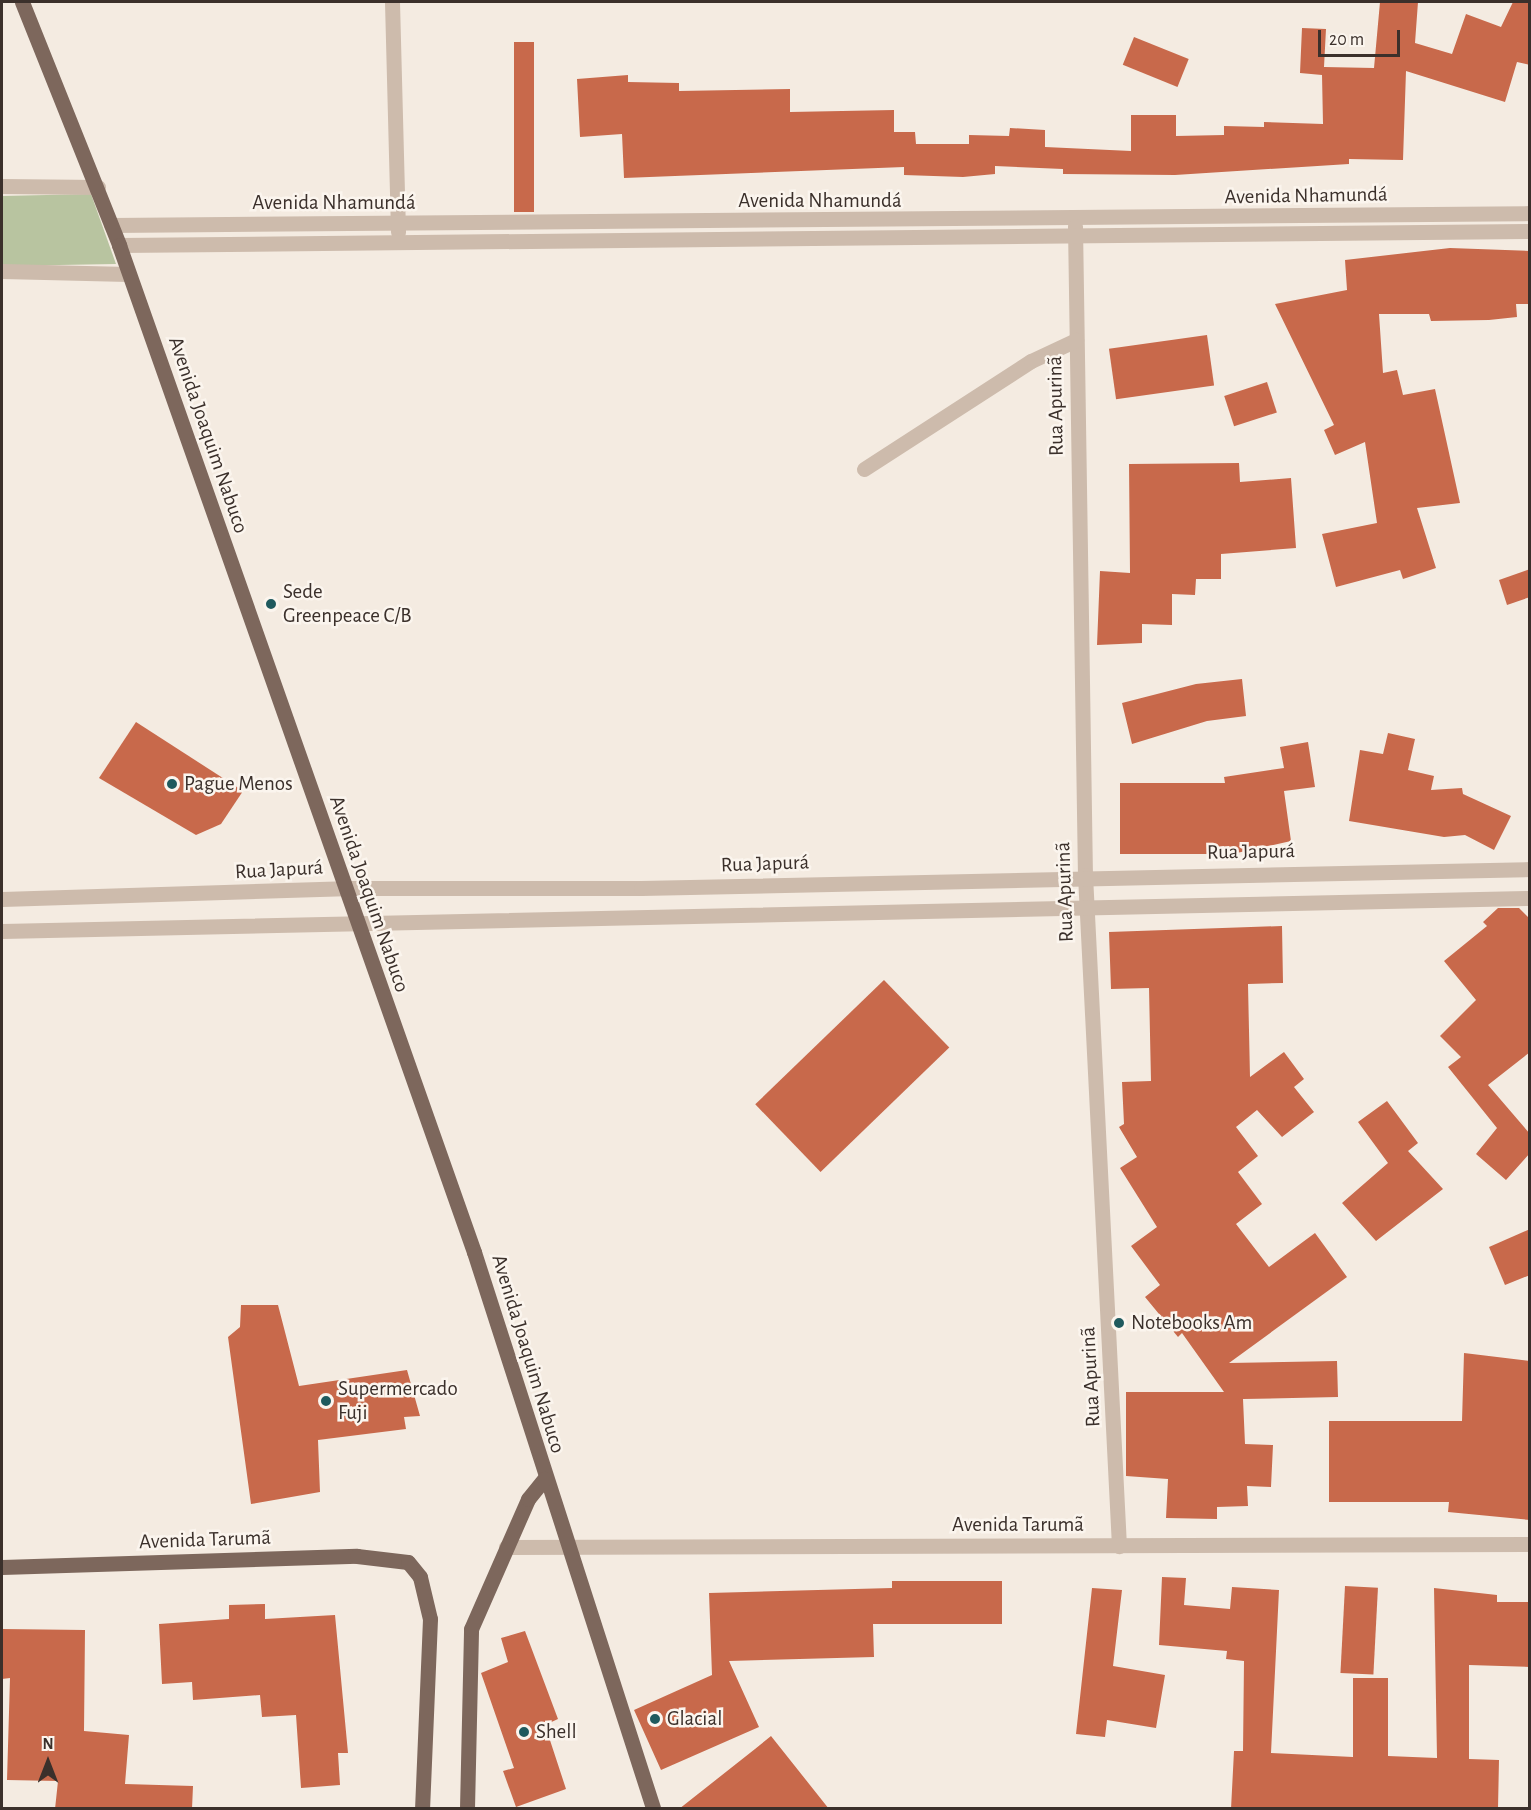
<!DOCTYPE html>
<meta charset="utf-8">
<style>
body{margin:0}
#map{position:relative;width:1531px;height:1810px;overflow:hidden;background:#f4ebe1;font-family:"Alegreya Sans",sans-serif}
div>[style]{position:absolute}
.green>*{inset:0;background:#b8c4a0}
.building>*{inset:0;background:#c8694b;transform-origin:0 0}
.minor>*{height:15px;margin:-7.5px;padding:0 7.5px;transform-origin:7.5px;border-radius:7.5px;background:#cdbbac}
.major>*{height:15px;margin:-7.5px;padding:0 7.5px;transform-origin:7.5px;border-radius:7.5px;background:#7d675c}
.dots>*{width:16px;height:16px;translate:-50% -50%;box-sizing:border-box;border:3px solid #fbf5ee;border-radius:50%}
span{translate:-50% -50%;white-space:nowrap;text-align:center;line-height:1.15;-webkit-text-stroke:5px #fbf5ee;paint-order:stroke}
.street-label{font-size:21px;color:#3b302b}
.poi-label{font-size:21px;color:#3b302b}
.left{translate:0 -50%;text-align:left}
.frame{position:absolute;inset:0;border:3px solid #3b302b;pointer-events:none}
.north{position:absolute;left:18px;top:1732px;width:60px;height:60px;-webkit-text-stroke:4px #fbf5ee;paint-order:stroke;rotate:0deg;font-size:16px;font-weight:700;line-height:24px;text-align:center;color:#3b302b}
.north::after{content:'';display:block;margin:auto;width:21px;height:27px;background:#3b302b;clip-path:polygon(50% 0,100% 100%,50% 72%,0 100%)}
.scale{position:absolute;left:1318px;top:30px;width:82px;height:27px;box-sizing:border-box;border:3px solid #3b302b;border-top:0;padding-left:8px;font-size:18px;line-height:21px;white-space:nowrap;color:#3b302b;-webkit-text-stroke:4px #fbf5ee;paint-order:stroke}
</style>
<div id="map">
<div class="green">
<div style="clip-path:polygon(91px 194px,116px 264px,2px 266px,2px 196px)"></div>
</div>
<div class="building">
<div style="clip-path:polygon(1380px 2px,1418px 2px,1415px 43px,1452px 54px,1466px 14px,1501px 27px,1513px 2px,1530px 2px,1530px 65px,1517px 62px,1505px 102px,1406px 71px,1403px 160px,1349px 159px,1349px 164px,1175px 175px,1063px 174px,1063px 169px,995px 166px,995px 174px,963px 177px,904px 175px,904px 167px,624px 178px,622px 134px,580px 137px,577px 79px,628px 75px,628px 82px,679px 83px,679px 91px,790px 89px,790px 112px,894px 110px,894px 132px,915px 132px,916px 144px,969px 144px,969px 135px,1009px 136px,1010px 128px,1045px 130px,1045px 147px,1131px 151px,1131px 115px,1176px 115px,1176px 136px,1224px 135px,1224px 126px,1264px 127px,1264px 122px,1323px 124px,1322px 75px,1300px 73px,1302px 28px,1326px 29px,1324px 67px,1374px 68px)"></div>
<div style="left:1134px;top:37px;width:59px;height:30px;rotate:22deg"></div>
<div style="left:514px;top:42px;width:20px;height:170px"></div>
<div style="clip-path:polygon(1450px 248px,1530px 251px,1530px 304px,1516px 304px,1517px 317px,1489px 320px,1431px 321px,1429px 314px,1379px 314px,1383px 373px,1397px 370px,1403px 395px,1435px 389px,1460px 503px,1417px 508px,1436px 568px,1403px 579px,1400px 570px,1336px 587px,1322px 534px,1377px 523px,1365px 442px,1335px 455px,1324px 430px,1334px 425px,1275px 304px,1347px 290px,1345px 260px)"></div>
<div style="left:1207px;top:335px;width:51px;height:99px;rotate:82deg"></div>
<div style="left:1267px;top:382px;width:32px;height:45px;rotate:72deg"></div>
<div style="clip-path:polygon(1239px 463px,1240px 482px,1291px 478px,1296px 548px,1221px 554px,1221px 579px,1196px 579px,1195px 595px,1172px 594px,1172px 625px,1142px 624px,1142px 643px,1097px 645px,1100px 571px,1130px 573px,1129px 464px)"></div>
<div style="clip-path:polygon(1530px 569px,1530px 597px,1507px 605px,1499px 580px)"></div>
<div style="clip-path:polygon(1242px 679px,1246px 716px,1207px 721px,1132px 744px,1122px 703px,1196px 684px)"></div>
<div style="clip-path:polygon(136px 722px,243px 791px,221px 824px,196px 835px,99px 778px)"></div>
<div style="clip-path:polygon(1388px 733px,1415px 739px,1408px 770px,1434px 776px,1431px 790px,1462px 788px,1463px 794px,1511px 816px,1494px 850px,1465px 835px,1444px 837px,1349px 821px,1360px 750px,1383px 754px)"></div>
<div style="clip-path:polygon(1308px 742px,1315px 787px,1284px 791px,1291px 841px,1232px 854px,1120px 854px,1120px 783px,1225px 783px,1224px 777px,1284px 768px,1280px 747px)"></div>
<div style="clip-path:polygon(1498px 908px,1519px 908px,1530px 919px,1530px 1052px,1488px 1085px,1530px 1134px,1530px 1153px,1506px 1180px,1476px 1154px,1497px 1128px,1448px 1067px,1461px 1057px,1440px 1036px,1476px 1000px,1444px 961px,1487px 926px,1483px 922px)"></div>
<div style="clip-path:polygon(1282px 926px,1283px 983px,1248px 984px,1250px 1077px,1284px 1052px,1304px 1079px,1294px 1087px,1314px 1112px,1282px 1137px,1257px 1110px,1236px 1127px,1258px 1156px,1238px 1172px,1262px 1204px,1236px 1224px,1269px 1267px,1315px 1233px,1347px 1277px,1229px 1363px,1337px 1361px,1338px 1397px,1243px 1399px,1245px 1444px,1273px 1445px,1271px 1487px,1247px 1486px,1248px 1506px,1217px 1507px,1217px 1519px,1166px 1518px,1168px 1479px,1126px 1476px,1126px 1392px,1224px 1392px,1182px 1333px,1178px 1337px,1145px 1297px,1160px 1285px,1131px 1246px,1157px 1227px,1120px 1168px,1137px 1157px,1119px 1127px,1124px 1124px,1122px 1082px,1151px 1081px,1149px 988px,1111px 989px,1109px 932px)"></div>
<div style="left:884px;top:980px;width:94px;height:179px;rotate:46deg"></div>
<div style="clip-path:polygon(1387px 1101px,1418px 1143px,1408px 1151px,1443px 1189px,1376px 1241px,1342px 1203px,1388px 1163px,1358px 1122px)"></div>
<div style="clip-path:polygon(1530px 1229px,1530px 1275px,1505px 1285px,1489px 1247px)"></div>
<div style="clip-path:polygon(241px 1305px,278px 1305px,299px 1386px,407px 1370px,420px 1416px,404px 1417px,406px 1429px,318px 1440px,320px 1492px,251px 1504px,228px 1337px,240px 1327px)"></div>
<div style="clip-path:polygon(1464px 1353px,1530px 1361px,1530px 1520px,1448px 1512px,1449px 1502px,1329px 1502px,1329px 1421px,1462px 1421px)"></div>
<div style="clip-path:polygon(1162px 1577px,1186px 1578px,1184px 1605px,1230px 1609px,1232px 1587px,1279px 1590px,1271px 1753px,1353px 1757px,1353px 1678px,1388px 1678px,1388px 1756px,1437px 1758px,1434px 1588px,1497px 1595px,1497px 1602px,1530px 1602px,1530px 1667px,1469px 1665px,1469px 1759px,1499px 1760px,1498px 1809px,1231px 1809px,1234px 1751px,1243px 1751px,1244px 1661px,1226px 1659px,1227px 1651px,1159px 1645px)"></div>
<div style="clip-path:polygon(892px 1581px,1002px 1581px,1002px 1624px,873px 1624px,874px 1657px,729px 1661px,759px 1727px,661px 1770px,634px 1710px,712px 1675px,709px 1593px,892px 1588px)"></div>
<div style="left:1345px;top:1586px;width:33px;height:87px;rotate:3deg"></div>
<div style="clip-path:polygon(1092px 1588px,1122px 1590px,1113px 1666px,1165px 1675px,1156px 1728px,1107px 1720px,1105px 1737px,1076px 1734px)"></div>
<div style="clip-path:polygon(265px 1604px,265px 1619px,335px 1615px,348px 1753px,338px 1753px,340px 1785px,301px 1788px,296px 1715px,262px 1717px,260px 1695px,193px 1700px,192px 1682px,162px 1684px,159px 1624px,229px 1619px,229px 1605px)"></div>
<div style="clip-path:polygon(2px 1629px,85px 1630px,84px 1731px,129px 1735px,125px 1784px,193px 1786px,192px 1809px,55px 1809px,58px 1781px,7px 1780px,10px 1678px,2px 1679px)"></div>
<div style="clip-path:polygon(525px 1631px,558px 1719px,545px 1725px,566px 1789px,516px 1807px,503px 1771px,514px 1768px,481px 1673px,508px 1662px,501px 1638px)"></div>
<div style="clip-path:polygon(771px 1736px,829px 1809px,679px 1809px,755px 1749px)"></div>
</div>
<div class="minor">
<div style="left:392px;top:2px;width:230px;rotate:88.5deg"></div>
<div style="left:2px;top:186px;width:96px;rotate:0.6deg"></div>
<div style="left:111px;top:225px;width:1419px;rotate:-0.48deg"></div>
<div style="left:1075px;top:226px;width:649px;rotate:89.12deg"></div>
<div style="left:1085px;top:875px;width:672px;rotate:87.1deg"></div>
<div style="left:119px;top:245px;width:1411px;rotate:-0.57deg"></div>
<div style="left:2px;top:271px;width:126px;rotate:1.4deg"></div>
<div style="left:864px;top:469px;width:199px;rotate:-32.9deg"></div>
<div style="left:1031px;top:361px;width:50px;rotate:-25deg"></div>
<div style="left:2px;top:899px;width:342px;rotate:-1.8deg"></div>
<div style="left:344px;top:888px;width:297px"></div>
<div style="left:641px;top:888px;width:889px;rotate:-1.22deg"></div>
<div style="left:2px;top:931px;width:1528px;rotate:-1.24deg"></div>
<div style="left:506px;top:1547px;width:1024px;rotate:-0.17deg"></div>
</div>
<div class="major">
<div style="left:22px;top:2px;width:262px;rotate:68.2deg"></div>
<div style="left:119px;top:245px;width:1068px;rotate:70.58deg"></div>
<div style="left:474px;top:1252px;width:584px;rotate:72.15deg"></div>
<div style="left:2px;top:1567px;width:355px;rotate:-1.8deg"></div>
<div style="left:357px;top:1556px;width:51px;rotate:6.7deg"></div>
<div style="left:408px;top:1562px;width:19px;rotate:51deg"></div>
<div style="left:420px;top:1577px;width:43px;rotate:76.6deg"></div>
<div style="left:430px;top:1619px;width:189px;rotate:92.4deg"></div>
<div style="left:467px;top:1808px;width:179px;rotate:-88.7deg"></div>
<div style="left:471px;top:1629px;width:142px;rotate:-66.3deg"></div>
<div style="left:528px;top:1499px;width:26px;rotate:-51deg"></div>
</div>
<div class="dots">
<div style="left:271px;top:604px;background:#1f5a5e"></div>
<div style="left:172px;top:784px;background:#1f5a5e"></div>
<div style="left:1119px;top:1323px;background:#1f5a5e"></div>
<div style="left:326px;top:1401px;background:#1f5a5e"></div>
<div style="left:655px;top:1719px;background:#1f5a5e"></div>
<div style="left:524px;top:1732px;background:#1f5a5e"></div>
</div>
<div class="street-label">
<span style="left:1306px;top:196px;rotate:-1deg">Avenida Nhamundá</span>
<span style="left:820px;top:201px">Avenida Nhamundá</span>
<span style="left:334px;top:203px">Avenida Nhamundá</span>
<span style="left:1056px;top:406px;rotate:-91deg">Rua Apurinã</span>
<span style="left:208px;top:435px;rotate:71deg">Avenida Joaquim Nabuco</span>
<span style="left:1251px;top:852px;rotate:-1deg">Rua Japurá</span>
<span style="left:765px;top:864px;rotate:-2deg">Rua Japurá</span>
<span style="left:279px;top:870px;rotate:-3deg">Rua Japurá</span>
<span style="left:1065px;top:892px;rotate:-92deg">Rua Apurinã</span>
<span style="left:369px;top:894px;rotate:71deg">Avenida Joaquim Nabuco</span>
<span style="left:528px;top:1354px;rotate:73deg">Avenida Joaquim Nabuco</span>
<span style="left:1091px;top:1377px;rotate:-93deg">Rua Apurinã</span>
<span style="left:1018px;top:1525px">Avenida Tarumã</span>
<span style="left:205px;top:1540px;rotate:-2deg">Avenida Tarumã</span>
</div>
<div class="poi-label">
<span class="left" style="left:283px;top:604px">Sede<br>Greenpeace C/B</span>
<span class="left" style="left:184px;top:784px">Pague Menos</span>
<span class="left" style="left:1131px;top:1323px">Notebooks Am</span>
<span class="left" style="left:338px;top:1401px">Supermercado<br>Fuji</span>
<span class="left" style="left:667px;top:1719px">Glacial</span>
<span class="left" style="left:536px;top:1732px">Shell</span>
</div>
<div class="frame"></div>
<div class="north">N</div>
<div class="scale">20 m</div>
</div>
